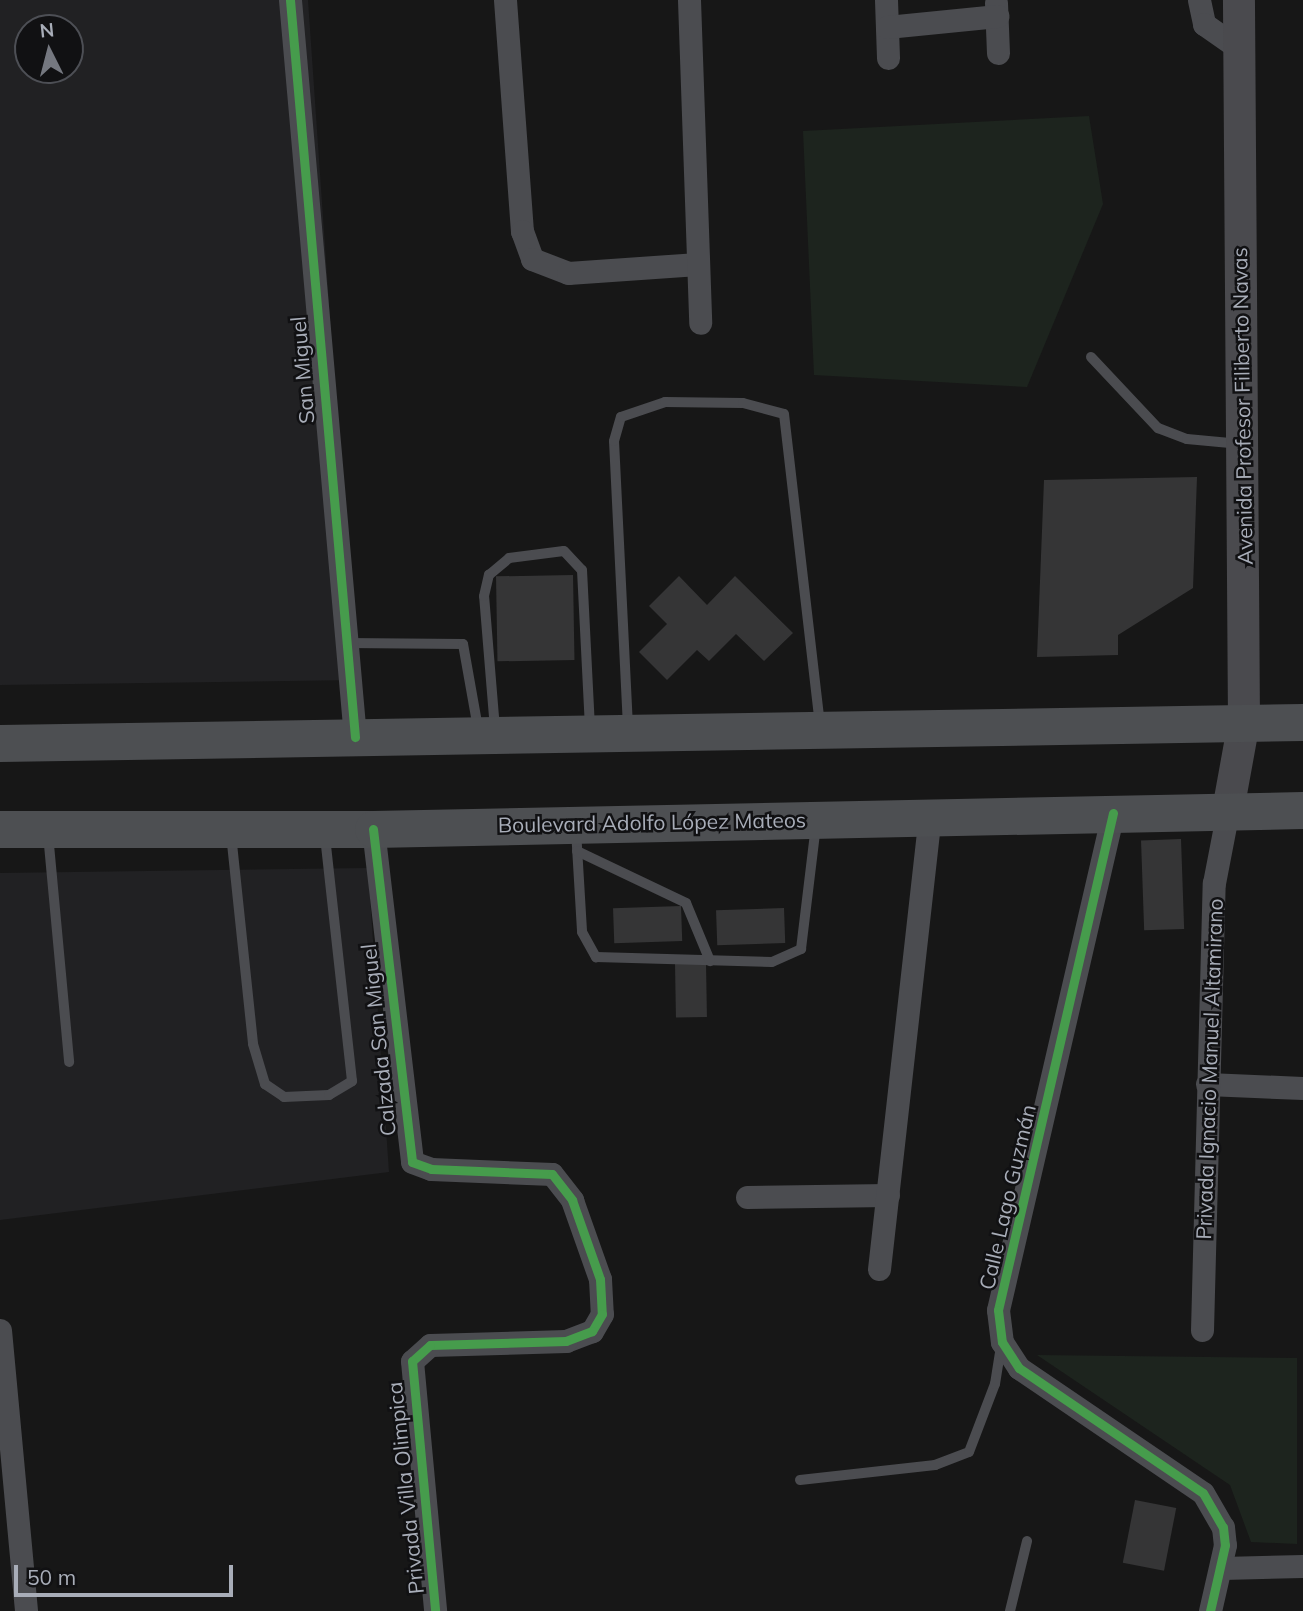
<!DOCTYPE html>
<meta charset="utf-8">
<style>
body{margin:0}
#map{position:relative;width:1303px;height:1611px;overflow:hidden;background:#171717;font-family:Mulish,sans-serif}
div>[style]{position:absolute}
.built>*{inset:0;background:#212123}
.green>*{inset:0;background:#1d241e}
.building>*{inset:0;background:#353536;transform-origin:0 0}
.service>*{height:10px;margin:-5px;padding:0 5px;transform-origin:5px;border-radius:5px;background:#4b4c50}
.minor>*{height:23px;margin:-11.5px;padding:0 11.5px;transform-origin:11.5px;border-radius:11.5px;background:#4b4c50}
.secondary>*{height:32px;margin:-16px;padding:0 16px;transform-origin:16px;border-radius:16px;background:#4a4a4e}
.primary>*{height:37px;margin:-18.5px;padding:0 18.5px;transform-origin:18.5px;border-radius:18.5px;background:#4d4f52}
.cycleway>*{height:9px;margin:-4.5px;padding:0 4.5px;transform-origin:4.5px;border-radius:4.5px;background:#469c4c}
span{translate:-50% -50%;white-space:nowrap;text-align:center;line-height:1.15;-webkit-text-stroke:5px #111113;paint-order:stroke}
.street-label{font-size:21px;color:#a8adb8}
.north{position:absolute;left:14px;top:14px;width:70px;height:70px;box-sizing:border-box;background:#111113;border:2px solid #4d4f55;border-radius:50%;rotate:354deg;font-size:19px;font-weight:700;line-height:28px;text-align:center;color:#a8adb8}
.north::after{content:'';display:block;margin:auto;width:24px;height:32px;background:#757880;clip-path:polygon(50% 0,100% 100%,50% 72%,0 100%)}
.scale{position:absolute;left:14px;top:1565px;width:219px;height:32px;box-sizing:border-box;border:4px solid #a8adb8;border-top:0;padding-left:9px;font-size:21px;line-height:24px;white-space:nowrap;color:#a8adb8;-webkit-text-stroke:5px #111113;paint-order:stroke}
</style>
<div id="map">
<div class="built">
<div style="clip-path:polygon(evenodd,0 0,308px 0,355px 680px,0 685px,0 0,28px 28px,70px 28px,70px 70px,28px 70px,28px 28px)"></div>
<div style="clip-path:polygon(368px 868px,389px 1172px,0 1220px,0 873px)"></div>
</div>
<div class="green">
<div style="clip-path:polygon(1089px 116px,1103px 204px,1027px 387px,814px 375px,803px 131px)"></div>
<div style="clip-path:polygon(1037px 1355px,1297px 1358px,1297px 1544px,1251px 1542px,1230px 1485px)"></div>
</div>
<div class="building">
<div style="clip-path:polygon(1197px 477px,1193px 588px,1118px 635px,1118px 655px,1037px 657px,1044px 480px)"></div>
<div style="left:573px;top:575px;width:85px;height:77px;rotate:89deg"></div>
<div style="clip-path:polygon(679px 576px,707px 605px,735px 576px,793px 633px,764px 661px,736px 634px,709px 661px,697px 650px,667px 680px,639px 652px,667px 624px,649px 606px)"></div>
<div style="left:1181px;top:839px;width:90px;height:40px;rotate:88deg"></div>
<div style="left:681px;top:906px;width:35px;height:68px;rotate:88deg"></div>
<div style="left:784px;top:908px;width:35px;height:68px;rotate:88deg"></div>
<div style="left:706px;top:963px;width:54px;height:31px;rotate:89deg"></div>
<div style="left:1135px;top:1500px;width:42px;height:64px;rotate:11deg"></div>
</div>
<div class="service">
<div style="left:1091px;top:357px;width:98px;rotate:46.7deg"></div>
<div style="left:1158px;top:428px;width:31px;rotate:21deg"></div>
<div style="left:1187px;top:439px;width:54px;rotate:5.3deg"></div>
<div style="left:346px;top:643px;width:117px;rotate:0.5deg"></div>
<div style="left:463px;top:644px;width:85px;rotate:79.9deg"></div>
<div style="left:628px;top:727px;width:286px;rotate:-92.8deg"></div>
<div style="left:614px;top:441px;width:25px;rotate:-74deg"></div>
<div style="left:621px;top:417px;width:46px;rotate:-18.8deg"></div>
<div style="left:665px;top:402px;width:78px;rotate:0.7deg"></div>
<div style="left:743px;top:403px;width:42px;rotate:15deg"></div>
<div style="left:784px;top:414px;width:313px;rotate:83.4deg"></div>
<div style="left:495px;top:729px;width:133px;rotate:-94.7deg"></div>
<div style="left:484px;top:596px;width:22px;rotate:-77deg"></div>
<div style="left:489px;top:575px;width:26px;rotate:-40deg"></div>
<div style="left:509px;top:558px;width:55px;rotate:-7.3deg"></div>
<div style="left:564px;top:551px;width:26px;rotate:47deg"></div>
<div style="left:582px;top:570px;width:157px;rotate:87.1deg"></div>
<div style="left:576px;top:830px;width:102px;rotate:86.6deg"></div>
<div style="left:582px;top:932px;width:29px;rotate:61deg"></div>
<div style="left:596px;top:957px;width:176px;rotate:1.6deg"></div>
<div style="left:772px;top:962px;width:32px;rotate:-24deg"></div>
<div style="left:801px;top:949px;width:125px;rotate:-83.1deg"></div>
<div style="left:48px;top:834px;width:229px;rotate:84.7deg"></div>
<div style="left:231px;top:834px;width:211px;rotate:84deg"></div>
<div style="left:253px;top:1044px;width:42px;rotate:73.3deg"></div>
<div style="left:265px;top:1084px;width:23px;rotate:34deg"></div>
<div style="left:284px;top:1097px;width:45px;rotate:-2.5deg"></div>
<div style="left:329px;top:1095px;width:27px;rotate:-31deg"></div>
<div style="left:352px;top:1081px;width:247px;rotate:-96.3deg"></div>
<div style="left:577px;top:851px;width:121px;rotate:25.5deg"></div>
<div style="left:686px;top:903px;width:63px;rotate:67.5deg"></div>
<div style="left:800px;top:1480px;width:136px;rotate:-6.3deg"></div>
<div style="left:935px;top:1465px;width:36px;rotate:-21deg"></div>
<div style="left:969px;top:1452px;width:73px;rotate:-69.1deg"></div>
<div style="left:995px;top:1384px;width:38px;rotate:-81deg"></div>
<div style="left:1010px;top:1611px;width:72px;rotate:-76.3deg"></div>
</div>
<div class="minor">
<div style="left:290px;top:0;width:740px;rotate:84.96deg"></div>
<div style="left:505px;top:0;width:232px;rotate:85.8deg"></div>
<div style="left:522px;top:231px;width:30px;rotate:70deg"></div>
<div style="left:532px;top:259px;width:39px;rotate:21deg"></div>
<div style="left:568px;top:273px;width:130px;rotate:-4deg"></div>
<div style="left:689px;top:0;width:323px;rotate:88deg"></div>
<div style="left:886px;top:0;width:58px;rotate:88deg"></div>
<div style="left:1199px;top:0;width:25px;rotate:78deg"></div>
<div style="left:1204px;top:24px;width:42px;rotate:35.2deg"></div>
<div style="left:996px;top:3px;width:50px;rotate:87.7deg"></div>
<div style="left:887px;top:27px;width:111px;rotate:-5.7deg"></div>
<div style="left:1113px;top:813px;width:510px;rotate:103.03deg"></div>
<div style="left:998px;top:1310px;width:32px;rotate:83deg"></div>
<div style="left:1002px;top:1342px;width:31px;rotate:57deg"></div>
<div style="left:1019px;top:1368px;width:222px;rotate:34.2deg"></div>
<div style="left:1203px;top:1493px;width:39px;rotate:60deg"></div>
<div style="left:1223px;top:1527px;width:18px;rotate:84deg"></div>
<div style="left:1225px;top:1545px;width:68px;rotate:102.8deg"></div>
<div style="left:373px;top:829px;width:335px;rotate:83.3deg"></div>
<div style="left:412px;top:1162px;width:20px;rotate:20deg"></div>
<div style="left:431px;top:1169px;width:121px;rotate:2.4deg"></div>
<div style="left:552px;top:1174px;width:33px;rotate:52deg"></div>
<div style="left:572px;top:1200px;width:84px;rotate:70.5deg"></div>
<div style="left:600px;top:1279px;width:35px;rotate:87deg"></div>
<div style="left:602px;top:1314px;width:20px;rotate:120deg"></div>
<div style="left:592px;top:1331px;width:28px;rotate:159deg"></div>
<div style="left:566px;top:1341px;width:136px;rotate:178.3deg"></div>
<div style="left:430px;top:1345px;width:24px;rotate:138deg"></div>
<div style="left:412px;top:1361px;width:251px;rotate:84.7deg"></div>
<div style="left:1207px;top:1084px;width:96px;rotate:2.4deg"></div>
<div style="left:747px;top:1197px;width:141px;rotate:-0.8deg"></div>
<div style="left:879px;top:1269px;width:456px;rotate:-83.6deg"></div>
<div style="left:0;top:1330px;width:282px;rotate:84.7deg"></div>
<div style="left:1202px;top:1330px;width:447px;rotate:-88.5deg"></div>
<div style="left:1214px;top:883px;width:74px;rotate:-79.1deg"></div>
<div style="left:1222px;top:1568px;width:81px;rotate:-1.4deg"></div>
</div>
<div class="secondary">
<div style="left:1228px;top:810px;width:89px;rotate:-79.7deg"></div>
<div style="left:1244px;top:722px;width:722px;rotate:-90.4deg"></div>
</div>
<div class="primary">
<div style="left:0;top:743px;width:1303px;rotate:-0.92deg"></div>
<div style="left:0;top:829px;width:373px"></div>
<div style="left:373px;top:829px;width:930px;rotate:-1.17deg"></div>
</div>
<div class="cycleway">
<div style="left:290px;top:0;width:740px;rotate:84.96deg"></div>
<div style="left:1113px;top:813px;width:510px;rotate:103.03deg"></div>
<div style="left:998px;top:1310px;width:32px;rotate:83deg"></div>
<div style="left:1002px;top:1342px;width:31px;rotate:57deg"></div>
<div style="left:1019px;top:1368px;width:222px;rotate:34.2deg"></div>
<div style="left:1203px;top:1493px;width:39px;rotate:60deg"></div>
<div style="left:1223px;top:1527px;width:18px;rotate:84deg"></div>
<div style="left:1225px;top:1545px;width:68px;rotate:102.8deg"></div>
<div style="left:373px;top:829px;width:335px;rotate:83.3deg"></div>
<div style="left:412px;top:1162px;width:20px;rotate:20deg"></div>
<div style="left:431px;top:1169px;width:121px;rotate:2.4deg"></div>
<div style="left:552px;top:1174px;width:33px;rotate:52deg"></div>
<div style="left:572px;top:1200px;width:84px;rotate:70.5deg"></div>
<div style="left:600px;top:1279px;width:35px;rotate:87deg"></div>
<div style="left:602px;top:1314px;width:20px;rotate:120deg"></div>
<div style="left:592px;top:1331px;width:28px;rotate:159deg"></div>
<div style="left:566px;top:1341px;width:136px;rotate:178.3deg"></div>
<div style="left:430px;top:1345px;width:24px;rotate:138deg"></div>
<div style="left:412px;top:1361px;width:251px;rotate:84.7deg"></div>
</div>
<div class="street-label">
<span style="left:302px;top:370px;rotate:-95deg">San Miguel</span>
<span style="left:1242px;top:406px;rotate:-91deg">Avenida Profesor Filiberto Navas</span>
<span style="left:652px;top:822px;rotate:-1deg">Boulevard Adolfo López Mateos</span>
<span style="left:378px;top:1040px;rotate:-96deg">Calzada San Miguel</span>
<span style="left:1209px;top:1069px;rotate:-88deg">Privada Ignacio Manuel Altamirano</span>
<span style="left:1007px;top:1197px;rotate:-77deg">Calle Lago Guzmán</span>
<span style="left:405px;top:1488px;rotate:-96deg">Privada Villa Olimpica</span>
</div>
<div class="north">N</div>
<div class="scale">50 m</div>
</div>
